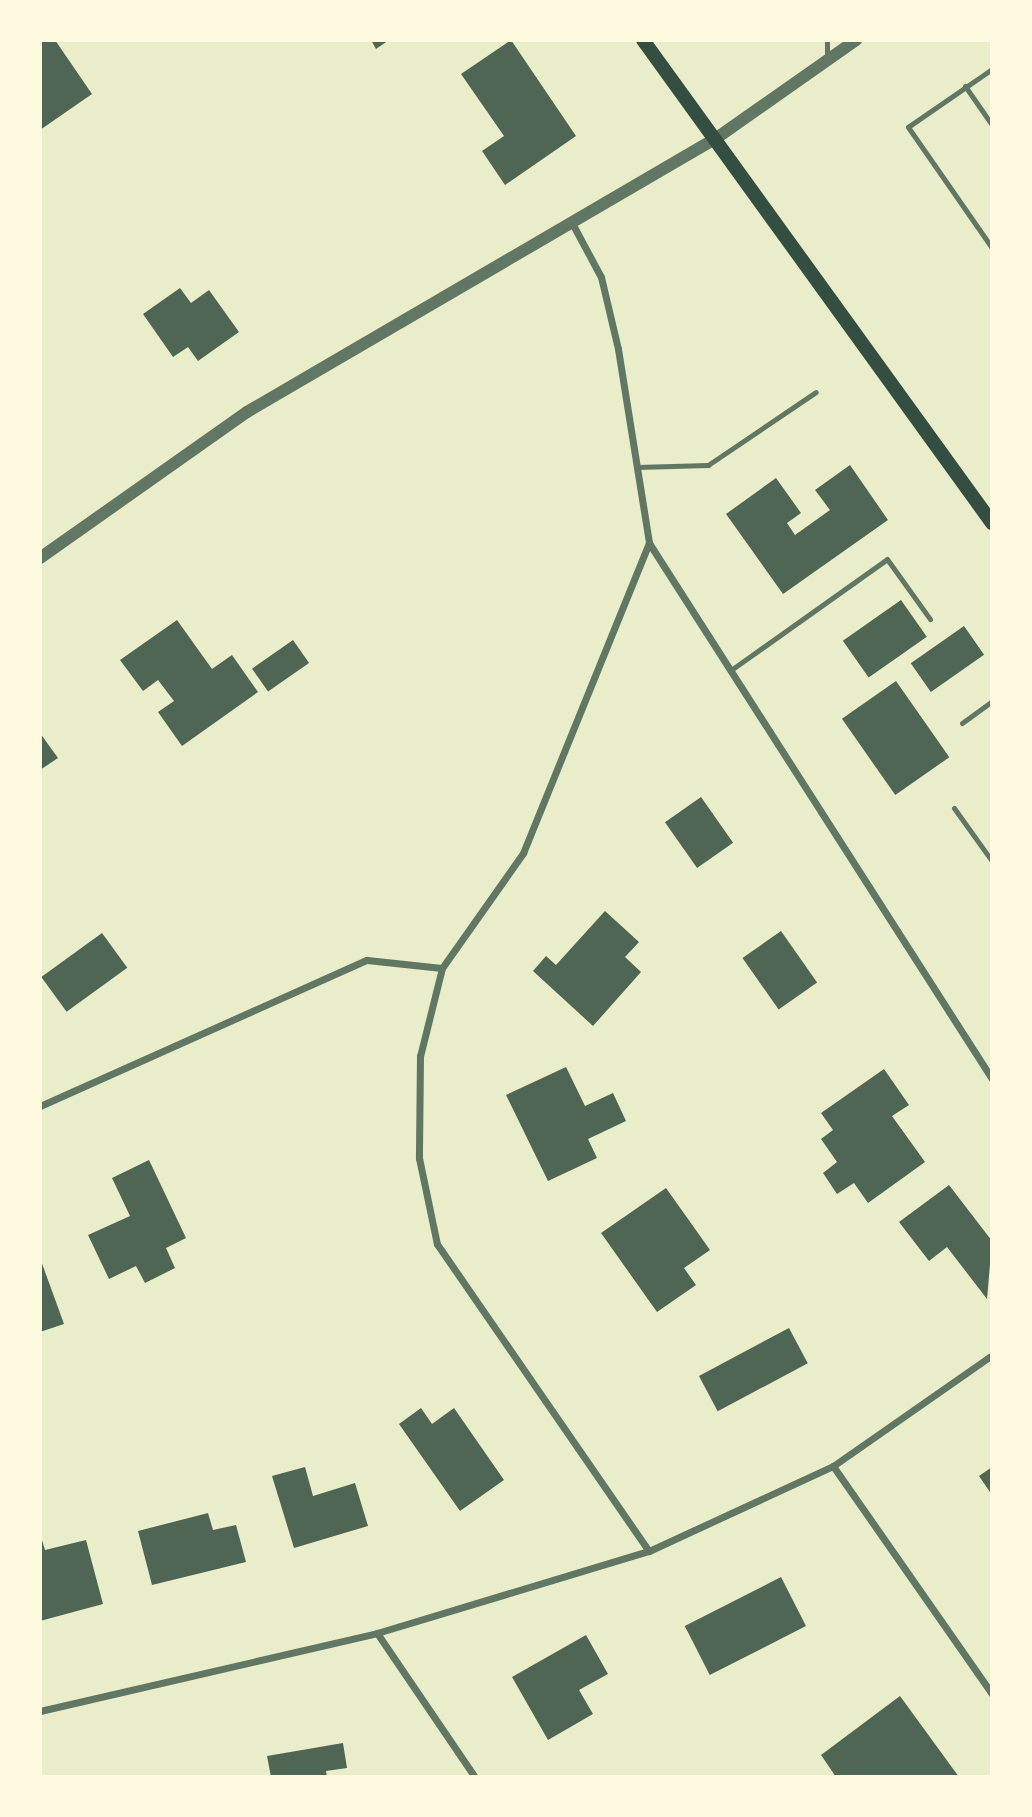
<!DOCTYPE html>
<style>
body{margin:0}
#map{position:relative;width:1032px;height:1817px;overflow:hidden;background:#e9edc9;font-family:"Archivo Narrow",sans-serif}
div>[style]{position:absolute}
.building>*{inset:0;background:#4f6655;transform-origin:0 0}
.service>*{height:5px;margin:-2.5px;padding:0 2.5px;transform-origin:2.5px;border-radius:2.5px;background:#617663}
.minor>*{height:7px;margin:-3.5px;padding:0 3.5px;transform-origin:3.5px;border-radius:3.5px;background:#617663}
.tertiary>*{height:12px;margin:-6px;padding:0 6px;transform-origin:6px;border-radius:6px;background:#617663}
.secondary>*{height:14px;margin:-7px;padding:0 7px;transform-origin:7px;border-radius:7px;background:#344e41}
span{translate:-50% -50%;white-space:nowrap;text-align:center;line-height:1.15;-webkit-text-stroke:7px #fefae0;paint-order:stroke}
.frame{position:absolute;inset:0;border:42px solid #fefae0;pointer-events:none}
</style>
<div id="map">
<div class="building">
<div style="clip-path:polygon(40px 40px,55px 40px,92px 94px,40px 130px)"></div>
<div style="clip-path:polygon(371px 40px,389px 40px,376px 49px)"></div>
<div style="clip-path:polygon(511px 40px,576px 136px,505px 185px,482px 151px,504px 136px,461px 74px)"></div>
<div style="clip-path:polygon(180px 288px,191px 303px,209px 290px,239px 332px,198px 361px,188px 347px,173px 357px,143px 314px)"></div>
<div style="clip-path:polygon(850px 465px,888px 520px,783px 594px,726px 514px,776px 478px,801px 513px,787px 523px,795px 535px,830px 510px,815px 490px)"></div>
<div style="left:901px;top:600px;width:45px;height:71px;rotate:55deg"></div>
<div style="clip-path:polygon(177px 620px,212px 669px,232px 655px,258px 692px,182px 746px,158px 712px,174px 701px,158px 680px,143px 691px,120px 660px)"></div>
<div style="left:964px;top:626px;width:35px;height:65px;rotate:55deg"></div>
<div style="left:293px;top:640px;width:28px;height:50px;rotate:55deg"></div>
<div style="left:896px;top:681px;width:93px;height:66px;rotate:55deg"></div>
<div style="clip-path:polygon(40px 733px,58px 758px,40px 770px)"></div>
<div style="left:701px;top:797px;width:56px;height:44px;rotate:55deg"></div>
<div style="clip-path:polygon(605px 911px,639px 942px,625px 957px,641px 972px,593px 1026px,533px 971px,546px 956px,556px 965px)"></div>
<div style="left:781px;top:931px;width:63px;height:47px;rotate:55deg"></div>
<div style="left:102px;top:933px;width:43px;height:75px;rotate:54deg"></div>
<div style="clip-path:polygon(566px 1067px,585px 1106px,613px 1093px,626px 1121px,588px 1139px,597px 1158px,548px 1181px,506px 1095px)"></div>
<div style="clip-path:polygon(884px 1069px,909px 1105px,892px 1116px,925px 1162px,868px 1203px,854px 1183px,837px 1194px,823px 1173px,837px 1162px,821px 1139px,833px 1130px,821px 1113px)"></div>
<div style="clip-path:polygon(149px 1160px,186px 1238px,166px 1248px,175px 1268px,145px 1283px,136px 1266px,109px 1279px,88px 1235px,130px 1216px,112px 1178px)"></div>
<div style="clip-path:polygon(949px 1185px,992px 1241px,987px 1299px,947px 1247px,929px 1261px,899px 1222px)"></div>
<div style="clip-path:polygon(666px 1188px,710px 1250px,684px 1268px,696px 1285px,657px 1312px,601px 1233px)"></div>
<div style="clip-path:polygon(40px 1258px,64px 1324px,40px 1332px)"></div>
<div style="left:789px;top:1328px;width:40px;height:102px;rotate:62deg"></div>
<div style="clip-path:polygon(421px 1408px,432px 1424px,454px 1408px,504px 1480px,460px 1511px,399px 1424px)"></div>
<div style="clip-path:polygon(305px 1467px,313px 1496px,355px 1483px,368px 1526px,294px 1548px,272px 1476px)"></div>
<div style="clip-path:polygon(992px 1467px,992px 1495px,979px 1476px)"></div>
<div style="clip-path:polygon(208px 1513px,213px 1530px,236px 1525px,246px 1562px,152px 1585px,138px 1531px)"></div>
<div style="clip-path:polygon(41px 1537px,45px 1550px,86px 1540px,103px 1604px,40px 1621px)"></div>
<div style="left:781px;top:1577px;width:55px;height:108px;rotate:63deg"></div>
<div style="clip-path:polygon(586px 1635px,608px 1674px,579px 1690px,593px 1714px,548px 1740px,512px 1677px)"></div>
<div style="clip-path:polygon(900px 1696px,959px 1777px,836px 1777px,821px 1755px)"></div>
<div style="clip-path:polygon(343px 1743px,347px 1768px,326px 1771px,327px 1777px,271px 1777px,267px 1756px)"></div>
</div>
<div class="service">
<div style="left:827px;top:58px;width:18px;rotate:-90deg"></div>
<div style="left:992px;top:69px;width:102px;rotate:145.4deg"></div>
<div style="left:908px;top:127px;width:147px;rotate:55.2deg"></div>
<div style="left:965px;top:86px;width:47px;rotate:55.3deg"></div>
<div style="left:637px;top:467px;width:71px;rotate:-1.6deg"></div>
<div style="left:708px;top:465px;width:130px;rotate:-34.1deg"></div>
<div style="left:731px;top:670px;width:191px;rotate:-35.4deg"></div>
<div style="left:887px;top:559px;width:74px;rotate:54.4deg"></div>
<div style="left:962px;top:723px;width:37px;rotate:-36deg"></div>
<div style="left:954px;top:808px;width:65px;rotate:54.4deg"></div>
</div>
<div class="minor">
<div style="left:572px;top:223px;width:61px;rotate:61.8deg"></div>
<div style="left:601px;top:277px;width:74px;rotate:76.7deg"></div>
<div style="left:618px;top:349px;width:196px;rotate:80.9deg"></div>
<div style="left:649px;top:543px;width:636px;rotate:57.38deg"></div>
<div style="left:442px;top:968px;width:91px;rotate:104deg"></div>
<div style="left:420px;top:1056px;width:102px;rotate:90.6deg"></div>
<div style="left:419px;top:1158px;width:88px;rotate:78.2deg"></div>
<div style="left:437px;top:1244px;width:373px;rotate:55.4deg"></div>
<div style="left:40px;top:1106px;width:358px;rotate:-24.1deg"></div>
<div style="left:367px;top:960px;width:75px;rotate:6.1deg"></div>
<div style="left:442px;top:968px;width:141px;rotate:-54.8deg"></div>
<div style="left:523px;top:853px;width:335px;rotate:-67.9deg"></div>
<div style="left:833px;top:1466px;width:278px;rotate:55.1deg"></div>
<div style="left:377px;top:1633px;width:174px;rotate:55.8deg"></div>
<div style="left:40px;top:1711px;width:346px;rotate:-13deg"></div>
<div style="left:377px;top:1633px;width:284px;rotate:-16.8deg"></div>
<div style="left:649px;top:1551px;width:203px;rotate:-24.8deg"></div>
<div style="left:833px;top:1466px;width:194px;rotate:-34.9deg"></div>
</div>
<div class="tertiary">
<div style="left:40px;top:558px;width:253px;rotate:-35.2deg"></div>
<div style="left:247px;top:412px;width:545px;rotate:-30.28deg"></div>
<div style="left:718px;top:137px;width:169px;rotate:-35.1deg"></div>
</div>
<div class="secondary">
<div style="left:643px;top:40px;width:596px;rotate:54.15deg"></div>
</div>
<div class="frame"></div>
</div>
